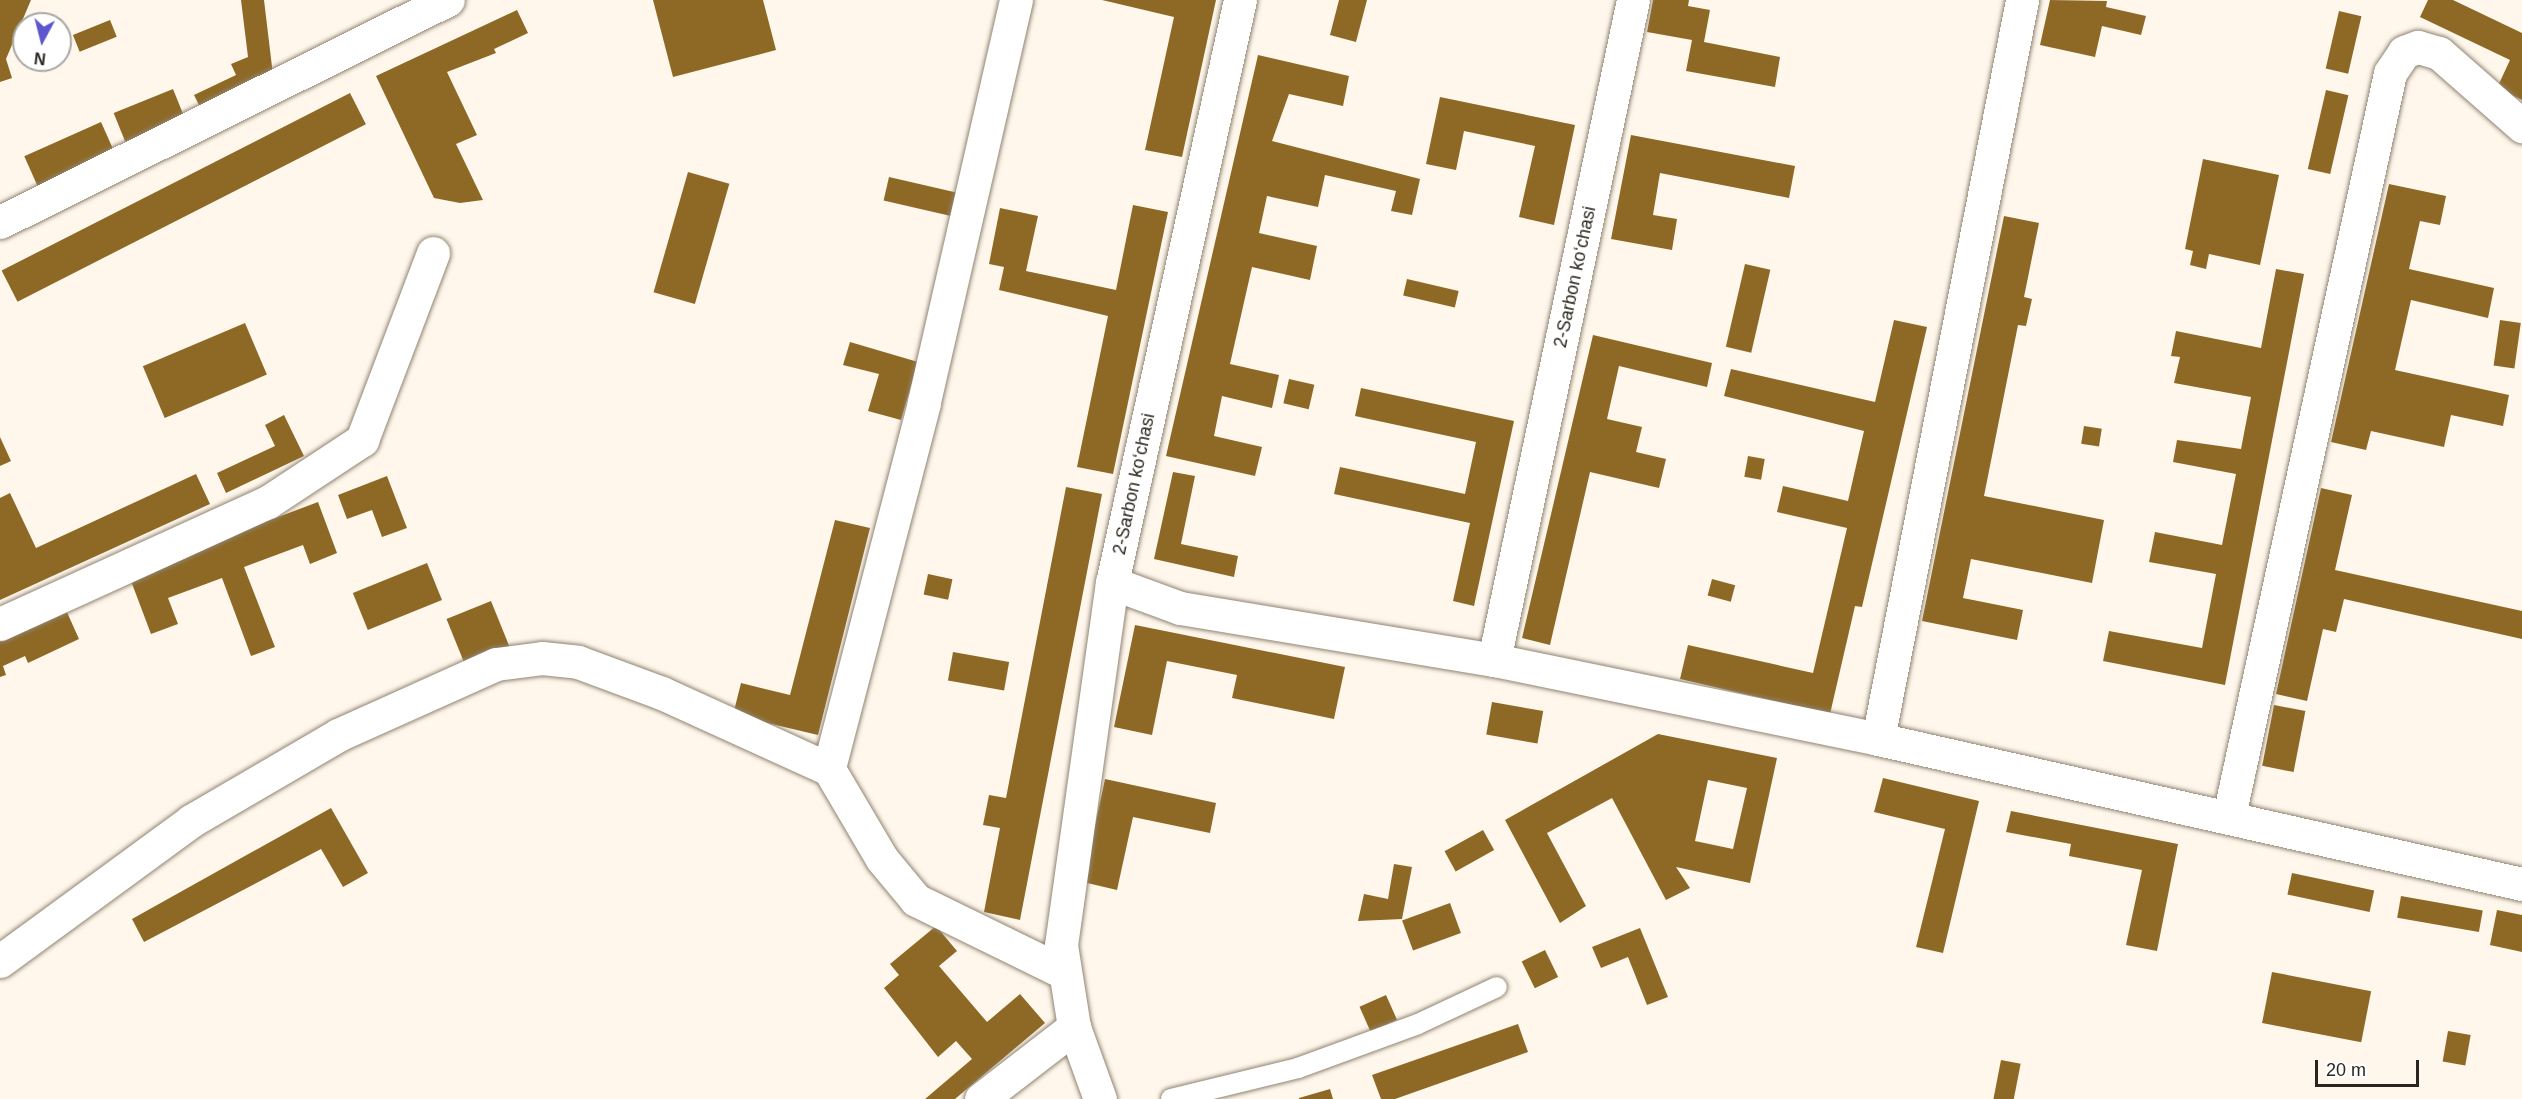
<!DOCTYPE html>
<meta charset="utf-8">
<style>
body{margin:0}
#map{position:relative;width:2522px;height:1099px;overflow:hidden;background:#fff7ec;font-family:Helvetica,sans-serif}
div>[style]{position:absolute}
.building>*{inset:0;background:#8e6926;transform-origin:0 0}
.roads{filter:drop-shadow(0 0 2px #908472) drop-shadow(0 0 2px #908472)}
.service>*{height:20px;margin:-10px;padding:0 10px;transform-origin:10px;border-radius:10px;background:#fff}
.minor>*{height:33px;margin:-16.5px;padding:0 16.5px;transform-origin:16.5px;border-radius:16.5px;background:#fff}
.tertiary>*{height:33px;margin:-16.5px;padding:0 16.5px;transform-origin:16.5px;border-radius:16.5px;background:#fff}
span{translate:-50% -50%;white-space:nowrap;text-align:center;line-height:1.15;-webkit-text-stroke:4.5px #fff;paint-order:stroke}
.street-label{font-size:18px;color:#2a251e}
.north{position:absolute;left:12px;top:12px;width:60px;height:60px;box-sizing:border-box;background:#fff;border:2px solid #aaa8a5;border-radius:50%;rotate:187deg;font-size:16px;font-weight:700;line-height:24px;text-align:center;color:#2a251e}
.north::after{content:'';display:block;margin:auto;width:21px;height:27px;background:#5d57cf;clip-path:polygon(50% 0,100% 100%,50% 72%,0 100%)}
.scale{position:absolute;left:2315px;top:1060px;width:104px;height:27px;box-sizing:border-box;border:3px solid #2a251e;border-top:0;padding-left:8px;font-size:18px;line-height:21px;white-space:nowrap;color:#2a251e;-webkit-text-stroke:4px #fff;paint-order:stroke}
</style>
<div id="map">
<div class="building">
<div style="clip-path:polygon(0 0,31px 0,6px 59px,12px 78px,0 82px)"></div>
<div style="clip-path:polygon(241px 0,264px 0,273px 75px,201px 109px,194px 95px,236px 75px,231px 64px,248px 57px)"></div>
<div style="clip-path:polygon(653px 0,763px 0,776px 50px,673px 77px)"></div>
<div style="clip-path:polygon(1216px 0,1182px 157px,1145px 150px,1174px 17px,1102px 0)"></div>
<div style="clip-path:polygon(1339px 0,1367px 0,1356px 42px,1330px 35px)"></div>
<div style="clip-path:polygon(1653px 0,1689px 0,1688px 6px,1710px 10px,1704px 42px,1780px 57px,1775px 87px,1686px 71px,1692px 40px,1647px 32px)"></div>
<div style="clip-path:polygon(2050px 0,2107px 1px,2106px 7px,2146px 16px,2141px 35px,2102px 26px,2095px 57px,2040px 45px)"></div>
<div style="clip-path:polygon(2428px 0,2453px 0,2522px 33px,2522px 100px,2497px 88px,2510px 60px,2420px 17px)"></div>
<div style="clip-path:polygon(517px 10px,528px 33px,494px 49px,496px 53px,447px 72px,477px 135px,456px 144px,483px 200px,460px 203px,434px 198px,376px 76px)"></div>
<div style="left:2339px;top:11px;width:23px;height:59px;rotate:13deg"></div>
<div style="left:110px;top:20px;width:18px;height:40px;rotate:68deg"></div>
<div style="clip-path:polygon(1258px 55px,1349px 76px,1343px 106px,1289px 94px,1272px 141px,1420px 179px,1412px 215px,1391px 211px,1396px 191px,1325px 175px,1318px 207px,1267px 196px,1259px 233px,1317px 246px,1310px 280px,1252px 267px,1230px 364px,1279px 375px,1272px 408px,1222px 396px,1214px 436px,1262px 447px,1255px 476px,1166px 456px)"></div>
<div style="left:173px;top:89px;width:31px;height:64px;rotate:68deg"></div>
<div style="left:2326px;top:90px;width:23px;height:81px;rotate:13deg"></div>
<div style="left:350px;top:93px;width:35px;height:391px;rotate:63deg"></div>
<div style="clip-path:polygon(1440px 97px,1575px 125px,1554px 225px,1519px 217px,1535px 146px,1464px 131px,1456px 170px,1426px 164px)"></div>
<div style="left:101px;top:122px;width:34px;height:84px;rotate:66deg"></div>
<div style="clip-path:polygon(1631px 135px,1795px 166px,1789px 198px,1660px 173px,1653px 215px,1677px 219px,1672px 250px,1611px 239px)"></div>
<div style="clip-path:polygon(2203px 159px,2279px 175px,2260px 265px,2209px 254px,2206px 269px,2190px 265px,2193px 251px,2185px 249px)"></div>
<div style="left:688px;top:172px;width:43px;height:125px;rotate:16deg"></div>
<div style="left:889px;top:177px;width:69px;height:24px;rotate:13deg"></div>
<div style="clip-path:polygon(2389px 184px,2446px 196px,2440px 225px,2420px 221px,2409px 269px,2494px 288px,2488px 318px,2411px 300px,2395px 370px,2509px 395px,2503px 426px,2451px 415px,2444px 447px,2371px 431px,2366px 450px,2331px 442px)"></div>
<div style="clip-path:polygon(1133px 205px,1168px 212px,1113px 474px,1077px 467px,1108px 316px,999px 290px,1004px 267px,989px 264px,1000px 208px,1038px 216px,1026px 271px,1116px 290px)"></div>
<div style="clip-path:polygon(2004px 216px,2039px 223px,2024px 297px,2032px 299px,2026px 326px,2018px 325px,1984px 496px,2104px 520px,2092px 583px,1971px 559px,1963px 598px,2023px 610px,2017px 640px,1922px 621px)"></div>
<div style="left:1745px;top:264px;width:26px;height:85px;rotate:13deg"></div>
<div style="clip-path:polygon(2276px 269px,2304px 274px,2225px 685px,2103px 661px,2109px 631px,2202px 648px,2216px 574px,2149px 562px,2155px 532px,2222px 545px,2236px 474px,2173px 462px,2177px 440px,2241px 449px,2251px 397px,2174px 383px,2180px 357px,2171px 356px,2176px 331px,2261px 348px)"></div>
<div style="left:1407px;top:279px;width:53px;height:17px;rotate:13deg"></div>
<div style="clip-path:polygon(1894px 320px,1927px 327px,1862px 607px,1855px 606px,1830px 714px,1680px 679px,1688px 645px,1813px 673px,1847px 528px,1777px 512px,1783px 486px,1848px 501px,1864px 431px,1724px 396px,1731px 369px,1875px 402px)"></div>
<div style="left:2500px;top:320px;width:21px;height:46px;rotate:8deg"></div>
<div style="left:245px;top:323px;width:56px;height:111px;rotate:67deg"></div>
<div style="clip-path:polygon(1593px 335px,1712px 363px,1707px 387px,1619px 366px,1607px 419px,1642px 427px,1636px 452px,1666px 459px,1659px 488px,1590px 472px,1550px 645px,1522px 638px)"></div>
<div style="clip-path:polygon(850px 342px,918px 362px,901px 420px,868px 411px,879px 374px,843px 365px)"></div>
<div style="left:1289px;top:379px;width:26px;height:25px;rotate:13deg"></div>
<div style="clip-path:polygon(1361px 388px,1514px 421px,1474px 606px,1453px 601px,1470px 523px,1334px 494px,1340px 467px,1465px 494px,1476px 442px,1355px 416px)"></div>
<div style="clip-path:polygon(284px 415px,304px 456px,226px 493px,217px 473px,275px 446px,265px 425px)"></div>
<div style="left:2084px;top:426px;width:18px;height:18px;rotate:9deg"></div>
<div style="clip-path:polygon(0 437px,11px 461px,0 466px)"></div>
<div style="left:1748px;top:456px;width:17px;height:21px;rotate:10deg"></div>
<div style="clip-path:polygon(1173px 472px,1195px 476px,1181px 544px,1238px 556px,1234px 577px,1154px 559px)"></div>
<div style="clip-path:polygon(196px 474px,210px 504px,0 600px,0 498px,10px 493px,36px 548px)"></div>
<div style="clip-path:polygon(387px 476px,407px 528px,382px 537px,372px 510px,347px 519px,338px 495px)"></div>
<div style="clip-path:polygon(1066px 487px,1102px 494px,1020px 920px,984px 912px,1000px 828px,983px 825px,989px 795px,1006px 798px)"></div>
<div style="clip-path:polygon(2321px 488px,2352px 495px,2335px 570px,2522px 611px,2522px 639px,2344px 599px,2336px 632px,2323px 629px,2307px 701px,2276px 694px)"></div>
<div style="clip-path:polygon(318px 502px,337px 553px,310px 564px,303px 545px,244px 567px,275px 647px,251px 656px,222px 578px,168px 598px,178px 624px,151px 634px,131px 581px,158px 570px,156px 563px)"></div>
<div style="clip-path:polygon(835px 520px,870px 528px,818px 735px,733px 715px,741px 683px,790px 695px)"></div>
<div style="left:427px;top:563px;width:40px;height:80px;rotate:68deg"></div>
<div style="left:928px;top:574px;width:25px;height:21px;rotate:12deg"></div>
<div style="left:1712px;top:579px;width:24px;height:17px;rotate:15deg"></div>
<div style="left:491px;top:601px;width:50px;height:48px;rotate:68deg"></div>
<div style="clip-path:polygon(66px 610px,79px 639px,28px 663px,25px 656px,3px 666px,6px 675px,0 677px,0 640px)"></div>
<div style="clip-path:polygon(1135px 625px,1345px 667px,1334px 719px,1232px 698px,1237px 675px,1167px 661px,1152px 735px,1114px 727px)"></div>
<div style="left:953px;top:652px;width:57px;height:29px;rotate:10deg"></div>
<div style="left:1492px;top:702px;width:52px;height:33px;rotate:10deg"></div>
<div style="left:2274px;top:705px;width:32px;height:62px;rotate:11deg"></div>
<div style="clip-path:polygon(evenodd,1658px 734px,1777px 758px,1750px 883px,1676px 867px,1690px 888px,1666px 900px,1612px 798px,1547px 833px,1586px 906px,1560px 923px,1505px 820px,1658px 734px,1708px 780px,1747px 788px,1733px 849px,1695px 841px,1708px 780px)"></div>
<div style="clip-path:polygon(1883px 778px,1979px 801px,1943px 953px,1916px 947px,1945px 829px,1874px 812px)"></div>
<div style="clip-path:polygon(1105px 779px,1216px 803px,1210px 833px,1133px 817px,1117px 890px,1083px 882px)"></div>
<div style="clip-path:polygon(331px 808px,368px 873px,343px 887px,321px 849px,144px 942px,132px 919px)"></div>
<div style="clip-path:polygon(2011px 811px,2178px 844px,2157px 951px,2126px 945px,2142px 870px,2069px 856px,2071px 844px,2006px 832px)"></div>
<div style="left:1483px;top:830px;width:23px;height:44px;rotate:61deg"></div>
<div style="clip-path:polygon(1394px 864px,1412px 867px,1402px 919px,1358px 921px,1364px 894px,1388px 899px)"></div>
<div style="left:2292px;top:873px;width:84px;height:22px;rotate:12deg"></div>
<div style="left:2401px;top:896px;width:83px;height:22px;rotate:10deg"></div>
<div style="left:1450px;top:903px;width:32px;height:51px;rotate:70deg"></div>
<div style="clip-path:polygon(2497px 910px,2522px 915px,2522px 952px,2490px 945px)"></div>
<div style="clip-path:polygon(936px 926px,957px 951px,939px 966px,987px 1022px,1020px 994px,1045px 1023px,955px 1099px,925px 1099px,972px 1059px,956px 1041px,938px 1057px,884px 988px,899px 975px,890px 964px)"></div>
<div style="clip-path:polygon(1640px 928px,1668px 997px,1647px 1005px,1628px 957px,1601px 968px,1592px 947px)"></div>
<div style="left:1545px;top:950px;width:30px;height:26px;rotate:64deg"></div>
<div style="left:2272px;top:972px;width:101px;height:52px;rotate:11deg"></div>
<div style="left:1386px;top:995px;width:27px;height:29px;rotate:66deg"></div>
<div style="clip-path:polygon(1518px 1024px,1528px 1052px,1395px 1099px,1381px 1099px,1372px 1075px)"></div>
<div style="left:2448px;top:1031px;width:23px;height:31px;rotate:10deg"></div>
<div style="left:2001px;top:1060px;width:20px;height:40px;rotate:11deg"></div>
<div style="clip-path:polygon(1330px 1089px,1333px 1099px,1299px 1099px,1299px 1098px)"></div>
</div>
<div class="roads">
<div class="service">
<div style="left:1171px;top:1099px;width:131px;rotate:-13.7deg"></div>
<div style="left:1298px;top:1068px;width:128px;rotate:-20.1deg"></div>
<div style="left:1418px;top:1024px;width:87px;rotate:-25.1deg"></div>
</div>
<div class="minor">
<div style="left:1016px;top:0;width:413px;rotate:102.9deg"></div>
<div style="left:924px;top:403px;width:378px;rotate:104.6deg"></div>
<div style="left:829px;top:769px;width:104px;rotate:59.5deg"></div>
<div style="left:882px;top:859px;width:53px;rotate:50.3deg"></div>
<div style="left:916px;top:900px;width:164px;rotate:26.1deg"></div>
<div style="left:1112px;top:583px;width:72px;rotate:20.2deg"></div>
<div style="left:1180px;top:608px;width:318px;rotate:9.4deg"></div>
<div style="left:1494px;top:660px;width:392px;rotate:11.6deg"></div>
<div style="left:1878px;top:739px;width:660px;rotate:12.69deg"></div>
<div style="left:0;top:624px;width:294px;rotate:-24.5deg"></div>
<div style="left:268px;top:502px;width:113px;rotate:-33.4deg"></div>
<div style="left:362px;top:440px;width:200px;rotate:-69.2deg"></div>
<div style="left:1494px;top:660px;width:674px;rotate:-78.11deg"></div>
<div style="left:1878px;top:739px;width:753px;rotate:-78.97deg"></div>
<div style="left:2229px;top:816px;width:760px;rotate:-77.77deg"></div>
<div style="left:2390px;top:73px;width:25px;rotate:-56deg"></div>
<div style="left:2404px;top:52px;width:15px;rotate:-20deg"></div>
<div style="left:2418px;top:47px;width:22px;rotate:16deg"></div>
<div style="left:2439px;top:53px;width:111px;rotate:41.3deg"></div>
<div style="left:0;top:961px;width:237px;rotate:-36.2deg"></div>
<div style="left:191px;top:821px;width:170px;rotate:-30.3deg"></div>
<div style="left:338px;top:735px;width:173px;rotate:-24.2deg"></div>
<div style="left:496px;top:664px;width:46px;rotate:-7.4deg"></div>
<div style="left:542px;top:658px;width:36px;rotate:6deg"></div>
<div style="left:578px;top:662px;width:90px;rotate:20.3deg"></div>
<div style="left:662px;top:693px;width:183px;rotate:24.5deg"></div>
<div style="left:981px;top:1099px;width:118px;rotate:-37.7deg"></div>
<div style="left:1100px;top:1099px;width:77px;rotate:-109.9deg"></div>
<div style="left:1074px;top:1027px;width:83px;rotate:-99deg"></div>
<div style="left:1061px;top:945px;width:366px;rotate:-82deg"></div>
<div style="left:1112px;top:583px;width:597px;rotate:-77.62deg"></div>
</div>
<div class="tertiary">
<div style="left:0;top:222px;width:500px;rotate:-26.4deg"></div>
</div>
</div>
<div class="street-label">
<span style="left:1575px;top:277px;rotate:-78deg">2-Sarbon koʻchasi</span>
<span style="left:1134px;top:484px;rotate:-78deg">2-Sarbon koʻchasi</span>
</div>
<div class="north">N</div>
<div class="scale">20 m</div>
</div>
